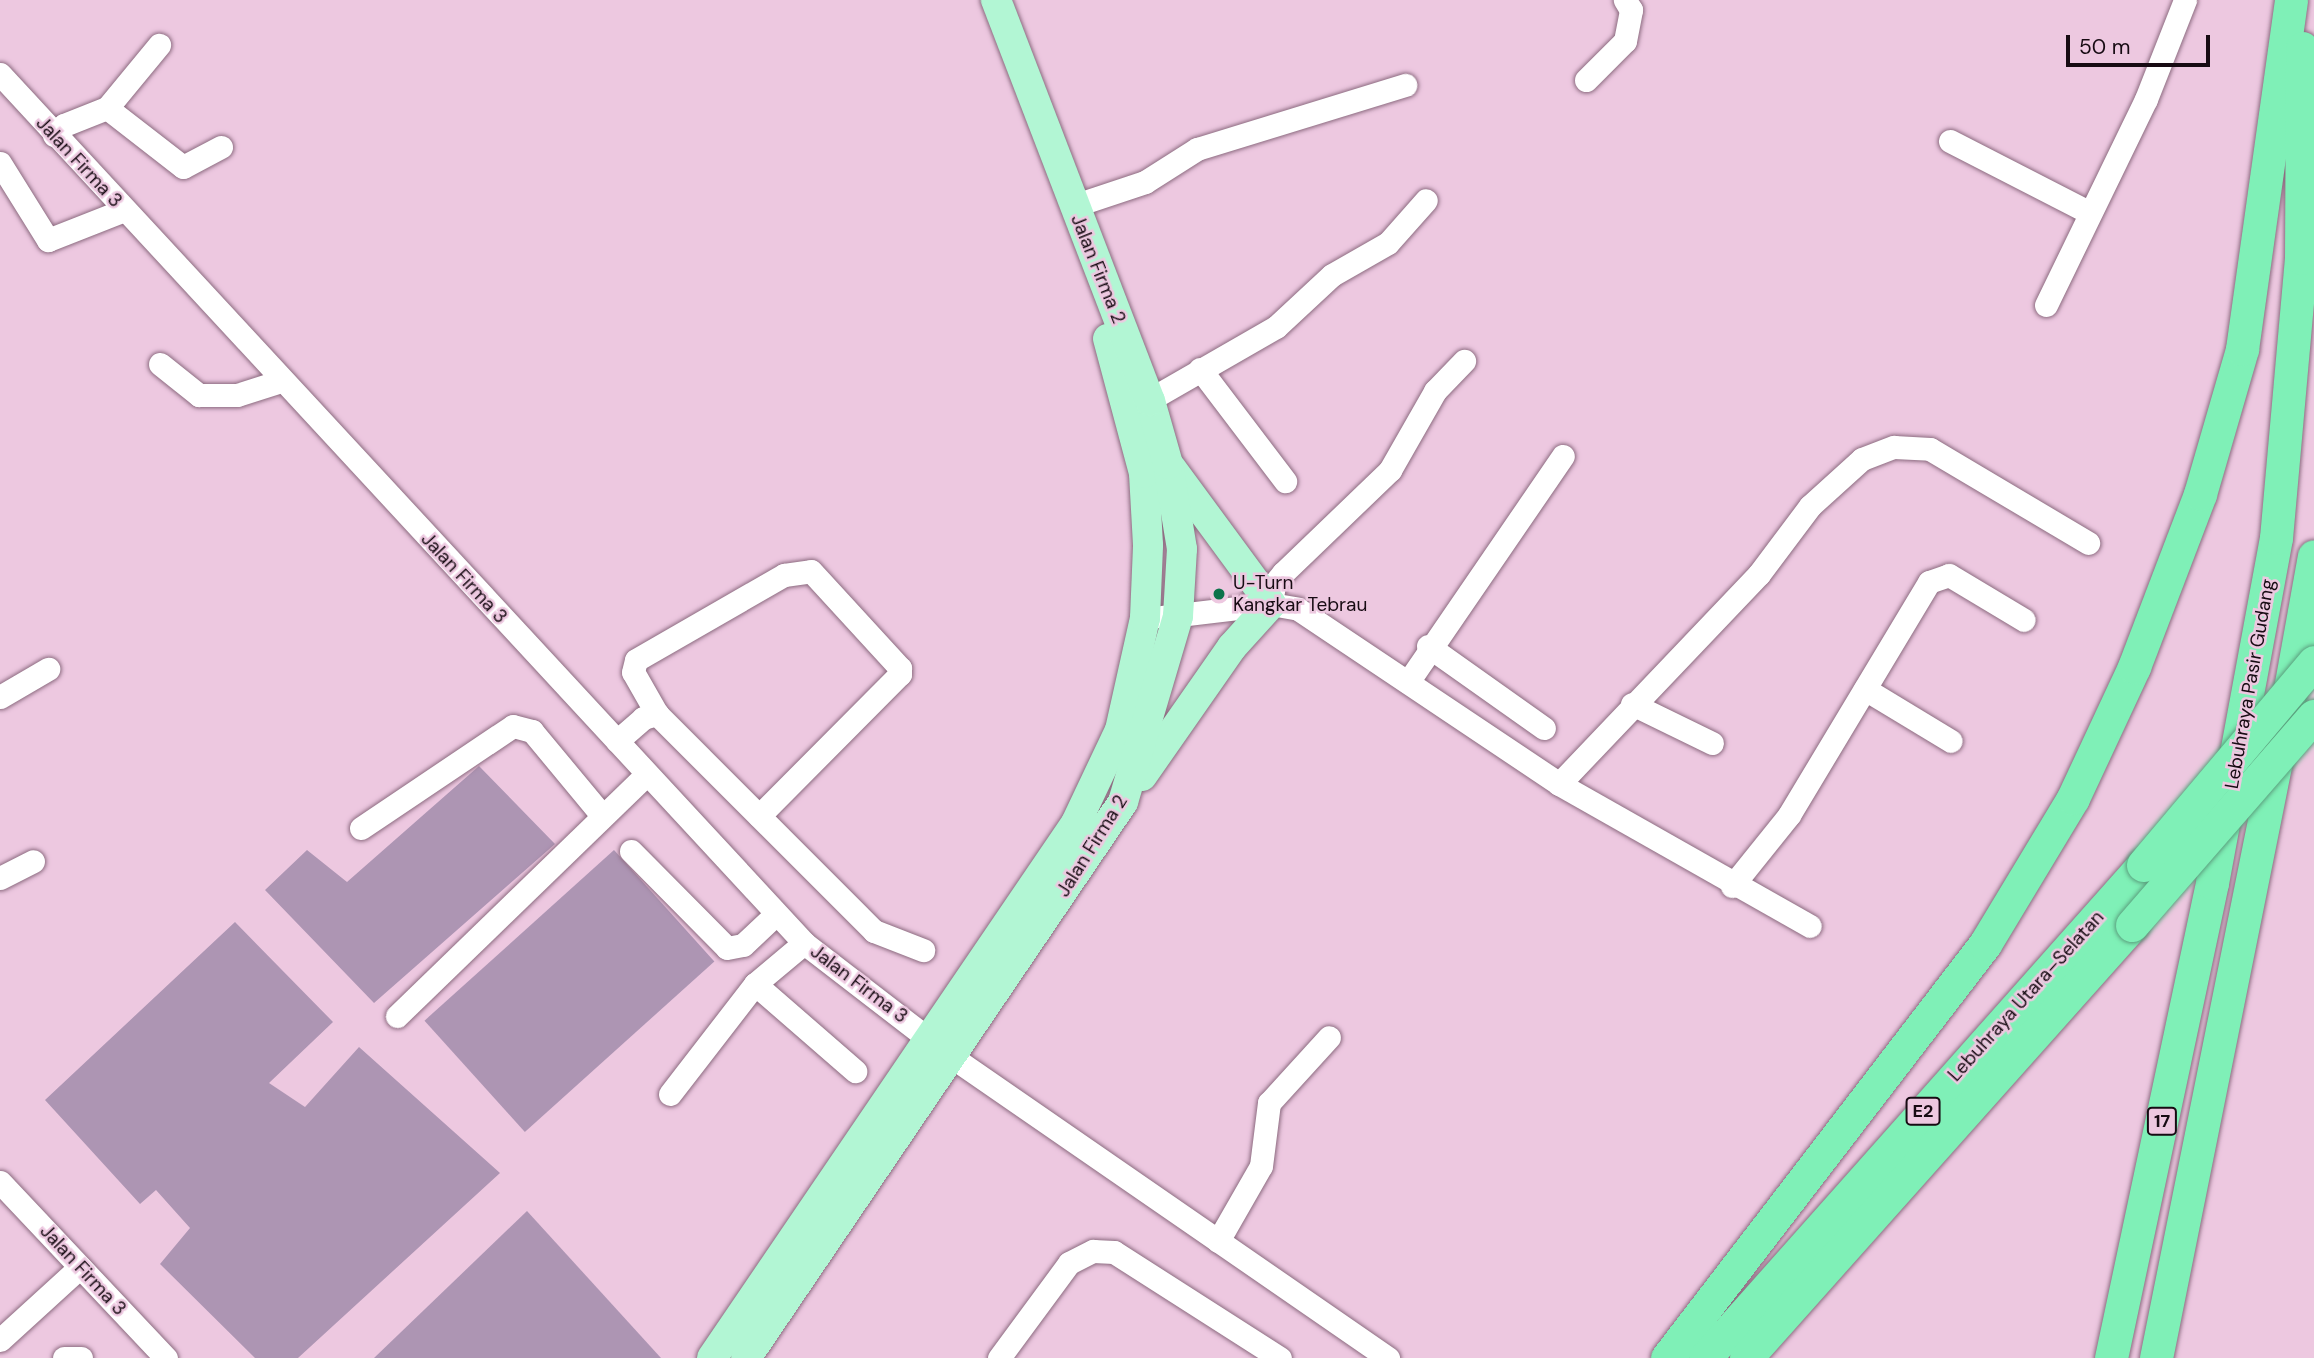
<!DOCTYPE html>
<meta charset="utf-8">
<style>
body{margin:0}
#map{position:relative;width:2314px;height:1358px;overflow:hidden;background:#edc8e0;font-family:"DM Sans",sans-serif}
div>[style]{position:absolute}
.building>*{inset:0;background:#ad95b3;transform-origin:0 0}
.roads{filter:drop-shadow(0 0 2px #8c6b80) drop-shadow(0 0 2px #8c6b80)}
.minor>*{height:23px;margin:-11.5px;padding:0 11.5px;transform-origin:11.5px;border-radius:11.5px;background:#fff}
.major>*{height:30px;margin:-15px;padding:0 15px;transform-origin:15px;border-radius:15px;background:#b2f6d4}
.highway>*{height:33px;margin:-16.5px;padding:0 16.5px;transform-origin:16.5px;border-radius:16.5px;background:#7ff0b7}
.bridges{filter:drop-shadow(0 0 2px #5ba07e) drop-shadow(0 0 2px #5ba07e)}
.highway-bridge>*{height:33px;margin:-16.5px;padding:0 16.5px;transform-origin:16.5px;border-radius:16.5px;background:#7ff0b7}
.dots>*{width:19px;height:19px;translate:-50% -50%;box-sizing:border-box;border:4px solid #edc8e0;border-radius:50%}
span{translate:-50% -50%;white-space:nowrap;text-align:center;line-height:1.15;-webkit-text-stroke:5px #edc8e0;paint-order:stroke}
.shield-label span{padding:2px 5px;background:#edc8e0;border:2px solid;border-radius:5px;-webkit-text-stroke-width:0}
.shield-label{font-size:18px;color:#170b13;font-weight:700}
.street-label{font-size:19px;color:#170b13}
.poi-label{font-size:19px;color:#170b13}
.left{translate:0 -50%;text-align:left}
.scale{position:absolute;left:2066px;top:35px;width:144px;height:32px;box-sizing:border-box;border:4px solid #170b13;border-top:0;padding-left:9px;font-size:21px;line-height:24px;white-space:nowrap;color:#170b13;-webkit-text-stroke:5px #edc8e0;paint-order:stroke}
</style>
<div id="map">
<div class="building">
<div style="clip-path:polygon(479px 766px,555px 844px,374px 1003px,265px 890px,307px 850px,347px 882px)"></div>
<div style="left:614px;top:850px;width:150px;height:255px;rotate:48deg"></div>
<div style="clip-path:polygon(235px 922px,333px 1022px,269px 1083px,305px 1107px,359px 1047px,500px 1173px,298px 1358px,255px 1358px,160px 1264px,190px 1228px,156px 1190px,140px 1204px,45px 1100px)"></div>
<div style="clip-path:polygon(527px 1211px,661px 1358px,374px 1358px)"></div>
</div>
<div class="roads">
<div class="minor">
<div style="left:0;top:74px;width:1184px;rotate:47.22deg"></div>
<div style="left:804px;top:943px;width:187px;rotate:37.6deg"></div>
<div style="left:952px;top:1057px;width:530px;rotate:34.62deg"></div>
<div style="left:1586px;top:80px;width:55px;rotate:-45deg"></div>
<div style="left:1625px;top:41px;width:32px;rotate:-79deg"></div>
<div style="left:1631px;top:10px;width:12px;rotate:-121deg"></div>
<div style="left:107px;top:108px;width:82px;rotate:-50.5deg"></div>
<div style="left:54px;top:135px;width:14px;rotate:-45deg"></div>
<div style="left:64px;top:125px;width:46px;rotate:-21.6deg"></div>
<div style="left:107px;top:108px;width:96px;rotate:37.8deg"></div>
<div style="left:183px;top:167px;width:43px;rotate:-27.8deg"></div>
<div style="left:1950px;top:141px;width:155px;rotate:27.2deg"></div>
<div style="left:0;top:163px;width:91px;rotate:58.1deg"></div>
<div style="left:48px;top:240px;width:82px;rotate:-21.5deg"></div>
<div style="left:1073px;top:206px;width:76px;rotate:-18.4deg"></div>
<div style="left:1145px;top:182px;width:62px;rotate:-32.4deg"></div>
<div style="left:1197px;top:149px;width:218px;rotate:-17.1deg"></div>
<div style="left:2046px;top:305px;width:229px;rotate:-64.1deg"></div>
<div style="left:2146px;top:99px;width:106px;rotate:-68.5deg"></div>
<div style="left:160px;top:364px;width:50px;rotate:38.5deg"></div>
<div style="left:199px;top:395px;width:38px"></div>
<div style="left:237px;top:395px;width:46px;rotate:-17.7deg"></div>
<div style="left:1200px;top:369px;width:141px;rotate:52.8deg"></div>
<div style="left:1135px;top:408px;width:163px;rotate:-29.9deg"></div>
<div style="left:1276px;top:327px;width:76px;rotate:-42.9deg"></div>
<div style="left:1332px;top:275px;width:64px;rotate:-29.7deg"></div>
<div style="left:1388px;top:243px;width:57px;rotate:-48.5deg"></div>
<div style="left:1271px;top:604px;width:20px;rotate:-81deg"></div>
<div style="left:1274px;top:584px;width:14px;rotate:-51deg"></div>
<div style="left:1283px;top:573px;width:149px;rotate:-43.9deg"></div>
<div style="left:1390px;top:470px;width:91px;rotate:-60.3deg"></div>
<div style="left:1435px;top:391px;width:42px;rotate:-46deg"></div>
<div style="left:1162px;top:617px;width:110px;rotate:-6.8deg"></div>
<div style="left:1271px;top:604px;width:27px;rotate:10deg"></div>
<div style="left:1298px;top:609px;width:314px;rotate:33.8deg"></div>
<div style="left:1559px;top:784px;width:288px;rotate:29.5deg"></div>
<div style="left:1428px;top:646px;width:142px;rotate:35.3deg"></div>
<div style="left:1408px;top:682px;width:274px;rotate:-55.6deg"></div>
<div style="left:1865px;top:689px;width:100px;rotate:31.2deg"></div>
<div style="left:0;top:697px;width:56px;rotate:-30.3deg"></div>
<div style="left:1632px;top:704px;width:89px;rotate:26deg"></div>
<div style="left:657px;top:714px;width:48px;rotate:-119.7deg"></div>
<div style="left:633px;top:672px;width:12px;rotate:-76deg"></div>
<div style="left:636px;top:660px;width:171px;rotate:-29.9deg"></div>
<div style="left:784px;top:575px;width:27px;rotate:-8deg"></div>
<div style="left:811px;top:571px;width:132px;rotate:47.5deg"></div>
<div style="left:900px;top:668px;width:6px;rotate:90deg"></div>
<div style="left:900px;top:674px;width:200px;rotate:134.8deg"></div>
<div style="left:617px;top:741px;width:35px;rotate:-41deg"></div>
<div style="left:643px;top:718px;width:15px;rotate:-16deg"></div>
<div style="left:657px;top:714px;width:307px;rotate:45deg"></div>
<div style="left:874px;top:931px;width:53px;rotate:21.2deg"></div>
<div style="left:1559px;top:784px;width:290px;rotate:-46.4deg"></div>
<div style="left:1759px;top:574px;width:85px;rotate:-53.1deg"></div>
<div style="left:1810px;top:506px;width:70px;rotate:-42.1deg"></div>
<div style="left:1862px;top:459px;width:34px;rotate:-21deg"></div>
<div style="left:1894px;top:447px;width:36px;rotate:3deg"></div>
<div style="left:1930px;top:449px;width:184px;rotate:30.7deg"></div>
<div style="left:361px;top:828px;width:183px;rotate:-33.9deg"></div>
<div style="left:513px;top:726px;width:20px;rotate:15deg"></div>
<div style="left:532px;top:731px;width:107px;rotate:50.3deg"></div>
<div style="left:631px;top:851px;width:136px;rotate:45.3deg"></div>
<div style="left:727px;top:948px;width:16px;rotate:-11deg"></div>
<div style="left:743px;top:945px;width:45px;rotate:-43.2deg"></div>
<div style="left:0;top:878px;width:37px;rotate:-27deg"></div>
<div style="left:1732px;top:886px;width:91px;rotate:-51.2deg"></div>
<div style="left:1789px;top:815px;width:272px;rotate:-59deg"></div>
<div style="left:1929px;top:582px;width:21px;rotate:-19deg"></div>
<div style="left:1949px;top:575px;width:87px;rotate:31deg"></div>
<div style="left:755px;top:984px;width:133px;rotate:41deg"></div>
<div style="left:397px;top:1016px;width:345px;rotate:-44.1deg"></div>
<div style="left:670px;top:1094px;width:139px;rotate:-52.3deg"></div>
<div style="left:755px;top:984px;width:64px;rotate:-39.9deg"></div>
<div style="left:0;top:1182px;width:242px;rotate:46.7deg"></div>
<div style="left:1218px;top:1241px;width:86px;rotate:-60.2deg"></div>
<div style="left:1261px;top:1166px;width:64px;rotate:-82.8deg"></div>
<div style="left:1269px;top:1103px;width:89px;rotate:-47.7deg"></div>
<div style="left:0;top:1340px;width:108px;rotate:-42.4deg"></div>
<div style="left:64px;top:1358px;width:17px"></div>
<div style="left:999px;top:1358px;width:118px;rotate:-53.6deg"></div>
<div style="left:1069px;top:1263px;width:27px;rotate:-27deg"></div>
<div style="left:1093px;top:1251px;width:21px;rotate:3deg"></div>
<div style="left:1114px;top:1252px;width:197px;rotate:32.6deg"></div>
</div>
<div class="major">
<div style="left:1142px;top:776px;width:157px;rotate:-55.1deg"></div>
<div style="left:1232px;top:647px;width:58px;rotate:-47.8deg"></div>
<div style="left:1271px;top:604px;width:169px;rotate:-126.3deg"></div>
<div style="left:712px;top:1358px;width:647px;rotate:-55.77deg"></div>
<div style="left:1076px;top:823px;width:103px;rotate:-64.7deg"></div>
<div style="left:1120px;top:730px;width:115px;rotate:-77.4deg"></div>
<div style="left:1145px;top:618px;width:73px;rotate:-87.6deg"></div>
<div style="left:1148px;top:545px;width:72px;rotate:-93.2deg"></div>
<div style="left:1144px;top:473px;width:139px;rotate:-105deg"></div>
<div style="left:746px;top:1358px;width:672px;rotate:-55.86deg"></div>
<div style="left:1123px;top:802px;width:194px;rotate:-73.5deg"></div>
<div style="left:1178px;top:616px;width:67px;rotate:-86.6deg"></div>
<div style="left:1182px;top:549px;width:86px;rotate:-99.4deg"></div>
<div style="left:1168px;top:464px;width:66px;rotate:-105.9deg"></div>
<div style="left:1150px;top:401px;width:430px;rotate:-111deg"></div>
</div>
<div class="highway">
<div style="left:2288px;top:700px;width:146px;rotate:-79.8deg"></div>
<div style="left:1667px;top:1358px;width:522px;rotate:-52.47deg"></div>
<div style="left:1985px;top:944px;width:170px;rotate:-58.9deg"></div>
<div style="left:2073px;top:798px;width:145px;rotate:-65deg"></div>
<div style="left:2134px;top:667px;width:185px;rotate:-69.1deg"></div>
<div style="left:2200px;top:494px;width:151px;rotate:-73.8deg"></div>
<div style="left:2242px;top:349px;width:352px;rotate:-82deg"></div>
<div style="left:1705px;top:1358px;width:659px;rotate:-48.38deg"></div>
<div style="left:1746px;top:1358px;width:580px;rotate:-48.28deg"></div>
<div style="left:2111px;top:1358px;width:486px;rotate:-78deg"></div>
<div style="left:2212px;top:883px;width:351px;rotate:-79.5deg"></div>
<div style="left:2276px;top:538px;width:281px;rotate:-84.9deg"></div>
<div style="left:2301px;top:258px;width:210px;rotate:-89.7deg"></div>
<div style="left:2156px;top:1358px;width:624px;rotate:-78.64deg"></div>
</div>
</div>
<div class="bridges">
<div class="highway-bridge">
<div style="left:2143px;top:865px;width:265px;rotate:-49.9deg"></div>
<div style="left:2132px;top:925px;width:277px;rotate:-49deg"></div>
</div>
</div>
<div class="dots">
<div style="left:1219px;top:594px;background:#0c734b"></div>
</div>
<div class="shield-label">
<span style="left:1923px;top:1111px">E2</span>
<span style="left:2162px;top:1121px">17</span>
</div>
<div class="street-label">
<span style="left:79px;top:162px;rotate:47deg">Jalan Firma 3</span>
<span style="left:1098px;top:269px;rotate:68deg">Jalan Firma 2</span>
<span style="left:464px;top:578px;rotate:47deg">Jalan Firma 3</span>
<span style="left:2250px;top:684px;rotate:-80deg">Lebuhraya Pasir Gudang</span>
<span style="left:1092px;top:846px;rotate:-58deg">Jalan Firma 2</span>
<span style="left:859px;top:984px;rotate:37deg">Jalan Firma 3</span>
<span style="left:2026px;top:996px;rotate:-48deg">Lebuhraya Utara–Selatan</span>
<span style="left:83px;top:1270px;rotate:47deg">Jalan Firma 3</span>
</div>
<div class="poi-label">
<span class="left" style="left:1233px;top:594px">U-Turn<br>Kangkar Tebrau</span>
</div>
<div class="scale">50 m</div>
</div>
